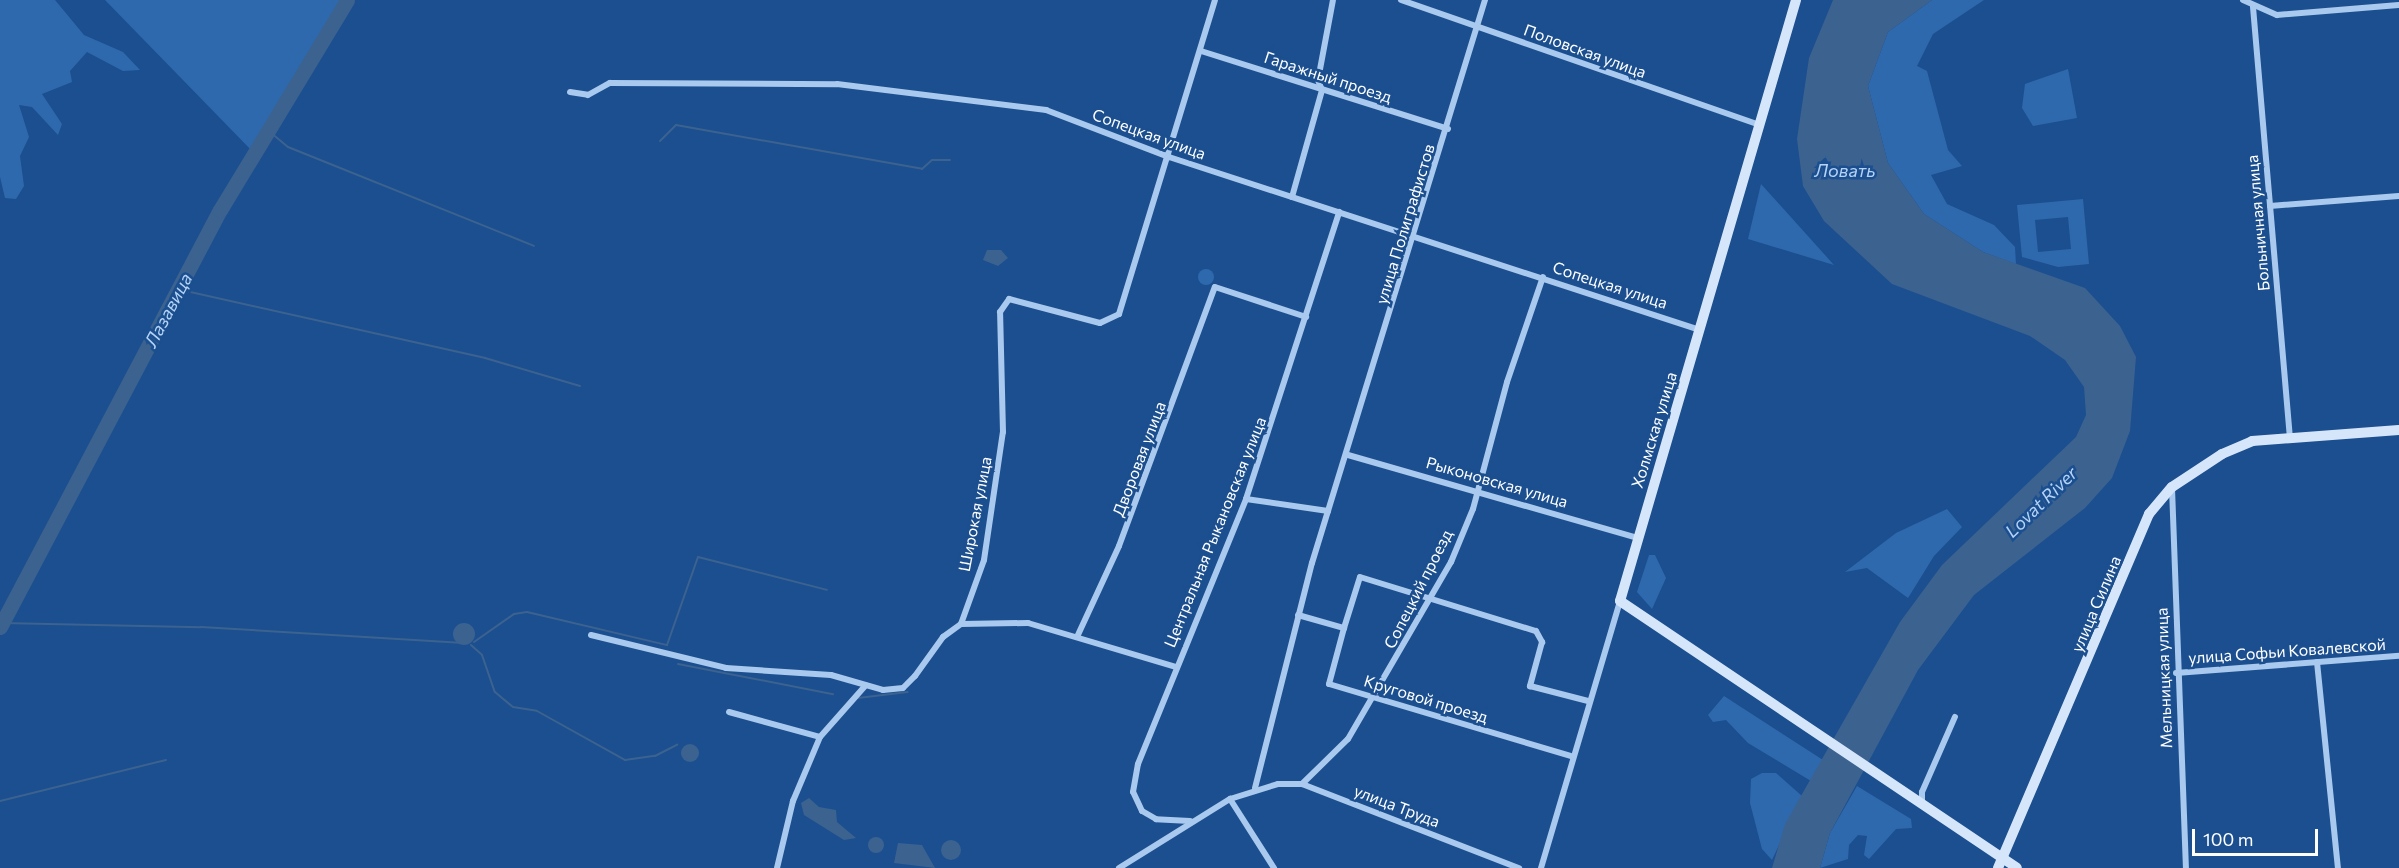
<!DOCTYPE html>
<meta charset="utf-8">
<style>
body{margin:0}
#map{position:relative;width:2399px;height:868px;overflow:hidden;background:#1b4f8f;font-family:Commissioner,sans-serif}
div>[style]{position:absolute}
.green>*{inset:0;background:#2e69ad}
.round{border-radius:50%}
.water>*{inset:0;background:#3c6290}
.stream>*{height:2px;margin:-1px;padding:0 1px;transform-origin:1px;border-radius:1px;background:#3c6290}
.river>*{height:15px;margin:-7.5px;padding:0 7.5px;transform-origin:7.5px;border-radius:7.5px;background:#3c6290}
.street>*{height:6px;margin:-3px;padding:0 3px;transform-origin:3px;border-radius:3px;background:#a9c9ee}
.secondary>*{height:10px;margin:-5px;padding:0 5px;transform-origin:5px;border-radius:5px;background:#d6e6fa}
span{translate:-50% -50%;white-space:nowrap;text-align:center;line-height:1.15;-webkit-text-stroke:5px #1b4f8f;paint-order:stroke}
.street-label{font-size:16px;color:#fff}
.water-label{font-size:18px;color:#b5d3f5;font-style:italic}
.scale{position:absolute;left:2192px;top:829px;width:126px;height:27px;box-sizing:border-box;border:3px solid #fff;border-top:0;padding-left:8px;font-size:18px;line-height:21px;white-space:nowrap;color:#fff;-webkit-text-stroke:4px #1b4f8f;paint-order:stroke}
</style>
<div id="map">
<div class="green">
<div style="clip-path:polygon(0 0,55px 0,84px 35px,123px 52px,140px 70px,123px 71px,87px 52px,70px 71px,72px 82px,42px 94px,62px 124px,58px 135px,32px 107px,19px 105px,29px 137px,20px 156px,24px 186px,16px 199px,5px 198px,0 177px)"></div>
<div style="clip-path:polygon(105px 0,340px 0,255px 154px)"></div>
<div style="clip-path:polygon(1932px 0,1984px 0,1933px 34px,1917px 66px,1927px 71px,1948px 150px,1962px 166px,1931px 175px,1947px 204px,1994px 225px,2015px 247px,2016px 264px,1983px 252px,1924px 214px,1888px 163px,1868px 86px,1888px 32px)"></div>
<div style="clip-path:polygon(2068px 69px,2077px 118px,2033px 126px,2022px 108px,2025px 84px)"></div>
<div style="clip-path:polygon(1761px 184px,1834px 265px,1748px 239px)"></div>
<div style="clip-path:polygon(evenodd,2083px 199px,2089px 264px,2058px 267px,2022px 257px,2017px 205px,2083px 199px,2068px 217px,2071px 249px,2038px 252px,2035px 220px,2068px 217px)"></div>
<div class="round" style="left:1198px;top:269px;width:16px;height:16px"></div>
<div style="clip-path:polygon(1947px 509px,1962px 527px,1934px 556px,1908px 598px,1867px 568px,1845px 572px,1896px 533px)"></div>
<div style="clip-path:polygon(1649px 555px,1655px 555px,1666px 578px,1652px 609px,1637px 592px)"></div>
<div style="clip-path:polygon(1724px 696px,1823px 760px,1811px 781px,1748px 743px,1726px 720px,1713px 722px,1708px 715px)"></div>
<div style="clip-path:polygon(1762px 773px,1776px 773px,1802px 796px,1772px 860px,1762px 849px,1750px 803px,1751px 779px)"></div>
<div style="clip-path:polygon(1857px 786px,1911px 819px,1912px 828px,1896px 829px,1869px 859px,1864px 855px,1867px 836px,1858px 835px,1849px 845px,1848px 859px,1820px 868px,1830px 833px)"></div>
</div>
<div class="water">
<div style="clip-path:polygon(1833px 0,1932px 0,1888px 32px,1868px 86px,1888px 163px,1924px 214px,1983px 252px,2085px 288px,2120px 326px,2136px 357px,2130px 431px,2112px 478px,2085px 508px,1974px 595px,1918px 670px,1830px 833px,1820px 868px,1772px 868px,1785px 824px,1900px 622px,1942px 565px,2076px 437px,2086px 415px,2084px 387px,2065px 360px,2030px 336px,1892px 284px,1824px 221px,1803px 186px,1797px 139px,1809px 58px)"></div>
<div style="clip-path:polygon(987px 250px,1001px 250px,1008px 258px,998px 266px,983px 260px)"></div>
<div class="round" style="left:453px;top:623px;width:22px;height:22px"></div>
<div class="round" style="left:681px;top:744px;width:18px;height:18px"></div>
<div style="clip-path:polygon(809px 798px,819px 807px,836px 810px,837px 822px,856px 838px,844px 840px,804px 815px,801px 803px)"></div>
<div class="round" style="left:868px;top:837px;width:16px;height:16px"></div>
<div class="round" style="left:941px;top:840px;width:20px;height:20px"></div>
<div style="clip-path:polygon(898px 843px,922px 845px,935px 868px,894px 863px)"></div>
</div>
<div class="stream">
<div style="left:270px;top:132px;width:23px;rotate:40deg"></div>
<div style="left:288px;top:147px;width:265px;rotate:21.9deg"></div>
<div style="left:660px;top:141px;width:23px;rotate:-45deg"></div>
<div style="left:676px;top:125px;width:250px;rotate:10.1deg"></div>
<div style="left:922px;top:169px;width:13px;rotate:-42deg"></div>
<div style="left:932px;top:160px;width:18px"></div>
<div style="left:177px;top:289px;width:316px;rotate:12.6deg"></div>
<div style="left:485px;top:358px;width:99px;rotate:16.4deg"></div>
<div style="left:2px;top:623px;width:199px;rotate:1.2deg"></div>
<div style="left:201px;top:627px;width:259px;rotate:3.5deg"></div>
<div style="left:474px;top:642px;width:49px;rotate:-35deg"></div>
<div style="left:514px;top:614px;width:13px;rotate:-9deg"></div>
<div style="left:527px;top:612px;width:144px;rotate:13.3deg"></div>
<div style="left:667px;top:645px;width:93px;rotate:-70.6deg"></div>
<div style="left:698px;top:557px;width:133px;rotate:14.3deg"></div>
<div style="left:471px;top:645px;width:15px;rotate:42deg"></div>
<div style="left:482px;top:655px;width:39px;rotate:71deg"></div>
<div style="left:495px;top:692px;width:23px;rotate:40deg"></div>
<div style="left:513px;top:707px;width:24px;rotate:9deg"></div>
<div style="left:537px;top:711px;width:101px;rotate:29.1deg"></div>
<div style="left:625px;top:760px;width:30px;rotate:-8deg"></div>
<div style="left:655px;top:756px;width:25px;rotate:-27deg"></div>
<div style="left:678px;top:664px;width:158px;rotate:11deg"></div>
<div style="left:858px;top:698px;width:50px;rotate:-6.8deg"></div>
<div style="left:0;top:801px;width:171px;rotate:-13.9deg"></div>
</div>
<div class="river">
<div style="left:0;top:627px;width:471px;rotate:-62.2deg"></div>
<div style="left:220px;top:210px;width:245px;rotate:-58.8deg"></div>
</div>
<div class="street">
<div style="left:1401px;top:0;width:380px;rotate:19.2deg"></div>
<div style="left:2243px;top:0;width:37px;rotate:24deg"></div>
<div style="left:2277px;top:15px;width:122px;rotate:-4.7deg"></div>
<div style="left:2253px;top:7px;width:431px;rotate:85.1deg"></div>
<div style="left:1201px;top:51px;width:259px;rotate:17.5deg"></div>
<div style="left:570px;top:92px;width:18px;rotate:9deg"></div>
<div style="left:588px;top:95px;width:25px;rotate:-29deg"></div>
<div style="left:610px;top:83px;width:227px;rotate:0.3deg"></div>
<div style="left:837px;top:84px;width:211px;rotate:7.1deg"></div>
<div style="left:1046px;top:110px;width:132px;rotate:20.9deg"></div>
<div style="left:1169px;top:157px;width:558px;rotate:18.05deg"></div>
<div style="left:1292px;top:197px;width:111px;rotate:-74.3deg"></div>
<div style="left:1322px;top:90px;width:11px;rotate:-112deg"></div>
<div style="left:1318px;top:80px;width:81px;rotate:-79.4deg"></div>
<div style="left:2270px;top:206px;width:129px;rotate:-4.4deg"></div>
<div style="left:1348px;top:455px;width:301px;rotate:16deg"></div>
<div style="left:2172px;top:488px;width:380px;rotate:87.9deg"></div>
<div style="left:1246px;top:499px;width:83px;rotate:8.3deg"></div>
<div style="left:1298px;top:615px;width:48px;rotate:15.8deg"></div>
<div style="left:1344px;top:628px;width:53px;rotate:-72.6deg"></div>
<div style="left:1360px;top:577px;width:184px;rotate:17.1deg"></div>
<div style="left:1536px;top:631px;width:13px;rotate:61deg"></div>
<div style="left:1542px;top:642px;width:46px;rotate:105.3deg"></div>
<div style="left:1530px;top:686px;width:60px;rotate:14.5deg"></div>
<div style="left:961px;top:624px;width:67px;rotate:-0.9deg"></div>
<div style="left:1028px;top:623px;width:154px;rotate:16.6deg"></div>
<div style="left:1344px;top:628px;width:58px;rotate:105deg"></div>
<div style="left:1329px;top:684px;width:252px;rotate:16.6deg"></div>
<div style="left:591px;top:635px;width:139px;rotate:13.7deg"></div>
<div style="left:726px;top:668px;width:105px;rotate:3.8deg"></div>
<div style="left:831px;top:675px;width:54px;rotate:16.1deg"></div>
<div style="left:883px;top:690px;width:20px;rotate:-6deg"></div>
<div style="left:903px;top:688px;width:17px;rotate:-45deg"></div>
<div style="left:915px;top:676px;width:48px;rotate:-54.3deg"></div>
<div style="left:943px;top:637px;width:22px;rotate:-36deg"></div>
<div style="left:961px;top:624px;width:68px;rotate:-70.2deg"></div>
<div style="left:984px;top:560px;width:129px;rotate:-81.6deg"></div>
<div style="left:1003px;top:432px;width:120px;rotate:-91.4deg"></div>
<div style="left:1000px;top:312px;width:16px;rotate:-55deg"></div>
<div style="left:1009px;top:299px;width:94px;rotate:14.8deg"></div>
<div style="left:1100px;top:323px;width:21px;rotate:-25deg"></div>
<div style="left:1119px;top:314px;width:328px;rotate:-73deg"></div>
<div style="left:1077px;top:637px;width:100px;rotate:-65.2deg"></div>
<div style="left:1119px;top:546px;width:276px;rotate:-69.7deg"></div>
<div style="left:1215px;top:287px;width:96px;rotate:18.2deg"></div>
<div style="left:2317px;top:662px;width:207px;rotate:84.2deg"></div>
<div style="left:2176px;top:673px;width:224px;rotate:-4.4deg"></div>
<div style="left:729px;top:712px;width:94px;rotate:15.4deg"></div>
<div style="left:1302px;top:784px;width:64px;rotate:-44.4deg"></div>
<div style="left:1348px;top:739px;width:205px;rotate:-59.8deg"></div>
<div style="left:1451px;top:562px;width:57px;rotate:-67.5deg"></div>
<div style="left:1473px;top:509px;width:131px;rotate:-75deg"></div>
<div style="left:1507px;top:382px;width:111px;rotate:-71.1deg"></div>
<div style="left:1255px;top:788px;width:232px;rotate:-75.8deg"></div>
<div style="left:1312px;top:563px;width:589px;rotate:-72.92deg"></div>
<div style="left:1230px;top:799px;width:82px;rotate:57.5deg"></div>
<div style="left:1922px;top:803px;width:11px;rotate:-90deg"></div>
<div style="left:1922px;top:792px;width:82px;rotate:-66.3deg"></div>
<div style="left:1190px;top:821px;width:34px;rotate:-177deg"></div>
<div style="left:1156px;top:819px;width:16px;rotate:-150deg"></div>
<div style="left:1142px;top:811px;width:21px;rotate:-115deg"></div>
<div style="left:1133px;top:792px;width:28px;rotate:-80deg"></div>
<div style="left:1138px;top:764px;width:286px;rotate:-67.8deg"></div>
<div style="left:1246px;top:499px;width:302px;rotate:-72deg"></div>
<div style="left:777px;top:868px;width:69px;rotate:-76.6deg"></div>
<div style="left:793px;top:801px;width:69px;rotate:-67.1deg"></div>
<div style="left:820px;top:737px;width:69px;rotate:-48.5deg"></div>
<div style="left:1119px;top:868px;width:131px;rotate:-31.9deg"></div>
<div style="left:1230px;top:799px;width:50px;rotate:-17.4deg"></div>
<div style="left:1278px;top:784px;width:24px"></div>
<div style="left:1302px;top:784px;width:233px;rotate:21.2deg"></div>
<div style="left:1541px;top:868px;width:278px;rotate:-73.5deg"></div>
</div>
<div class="secondary">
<div style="left:1796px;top:0;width:626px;rotate:106.32deg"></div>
<div style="left:1620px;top:601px;width:478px;rotate:33.9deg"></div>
<div style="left:1998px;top:868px;width:385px;rotate:-66.9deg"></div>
<div style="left:2149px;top:514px;width:35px;rotate:-50deg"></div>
<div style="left:2172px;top:487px;width:60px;rotate:-33.4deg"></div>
<div style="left:2222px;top:454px;width:33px;rotate:-23deg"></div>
<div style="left:2252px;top:441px;width:147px;rotate:-4.3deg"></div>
</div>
<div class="street-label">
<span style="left:1585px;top:51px;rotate:20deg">Половская улица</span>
<span style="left:1328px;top:77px;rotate:18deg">Гаражный проезд</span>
<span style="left:1149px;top:134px;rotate:20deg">Сопецкая улица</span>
<span style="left:2258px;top:223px;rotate:-95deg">Больничная улица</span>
<span style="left:1405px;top:224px;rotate:-73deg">улица Полиграфистов</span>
<span style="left:1610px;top:285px;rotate:18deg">Сопецкая улица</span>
<span style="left:1654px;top:430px;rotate:-73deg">Холмская улица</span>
<span style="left:1139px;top:459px;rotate:-69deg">Дворовая улица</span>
<span style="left:1497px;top:482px;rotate:16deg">Рыконовская улица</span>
<span style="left:975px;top:514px;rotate:-79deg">Широкая улица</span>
<span style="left:1215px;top:532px;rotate:-68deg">Центральная Рыкановская улица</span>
<span style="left:1418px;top:589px;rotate:-63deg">Сопецкий проезд</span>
<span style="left:2096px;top:604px;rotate:-67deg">улица Силина</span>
<span style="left:2287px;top:651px;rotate:-4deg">улица Софьи Ковалевской</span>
<span style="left:2164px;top:678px;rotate:-92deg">Мельницкая улица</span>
<span style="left:1426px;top:699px;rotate:17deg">Круговой проезд</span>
<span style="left:1397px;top:806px;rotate:21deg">улица Труда</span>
</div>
<div class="water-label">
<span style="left:1845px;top:170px">Ловать</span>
<span style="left:168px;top:310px;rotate:-62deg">Лазавица</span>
<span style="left:2041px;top:502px;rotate:-44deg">Lovat River</span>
</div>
<div class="scale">100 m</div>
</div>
